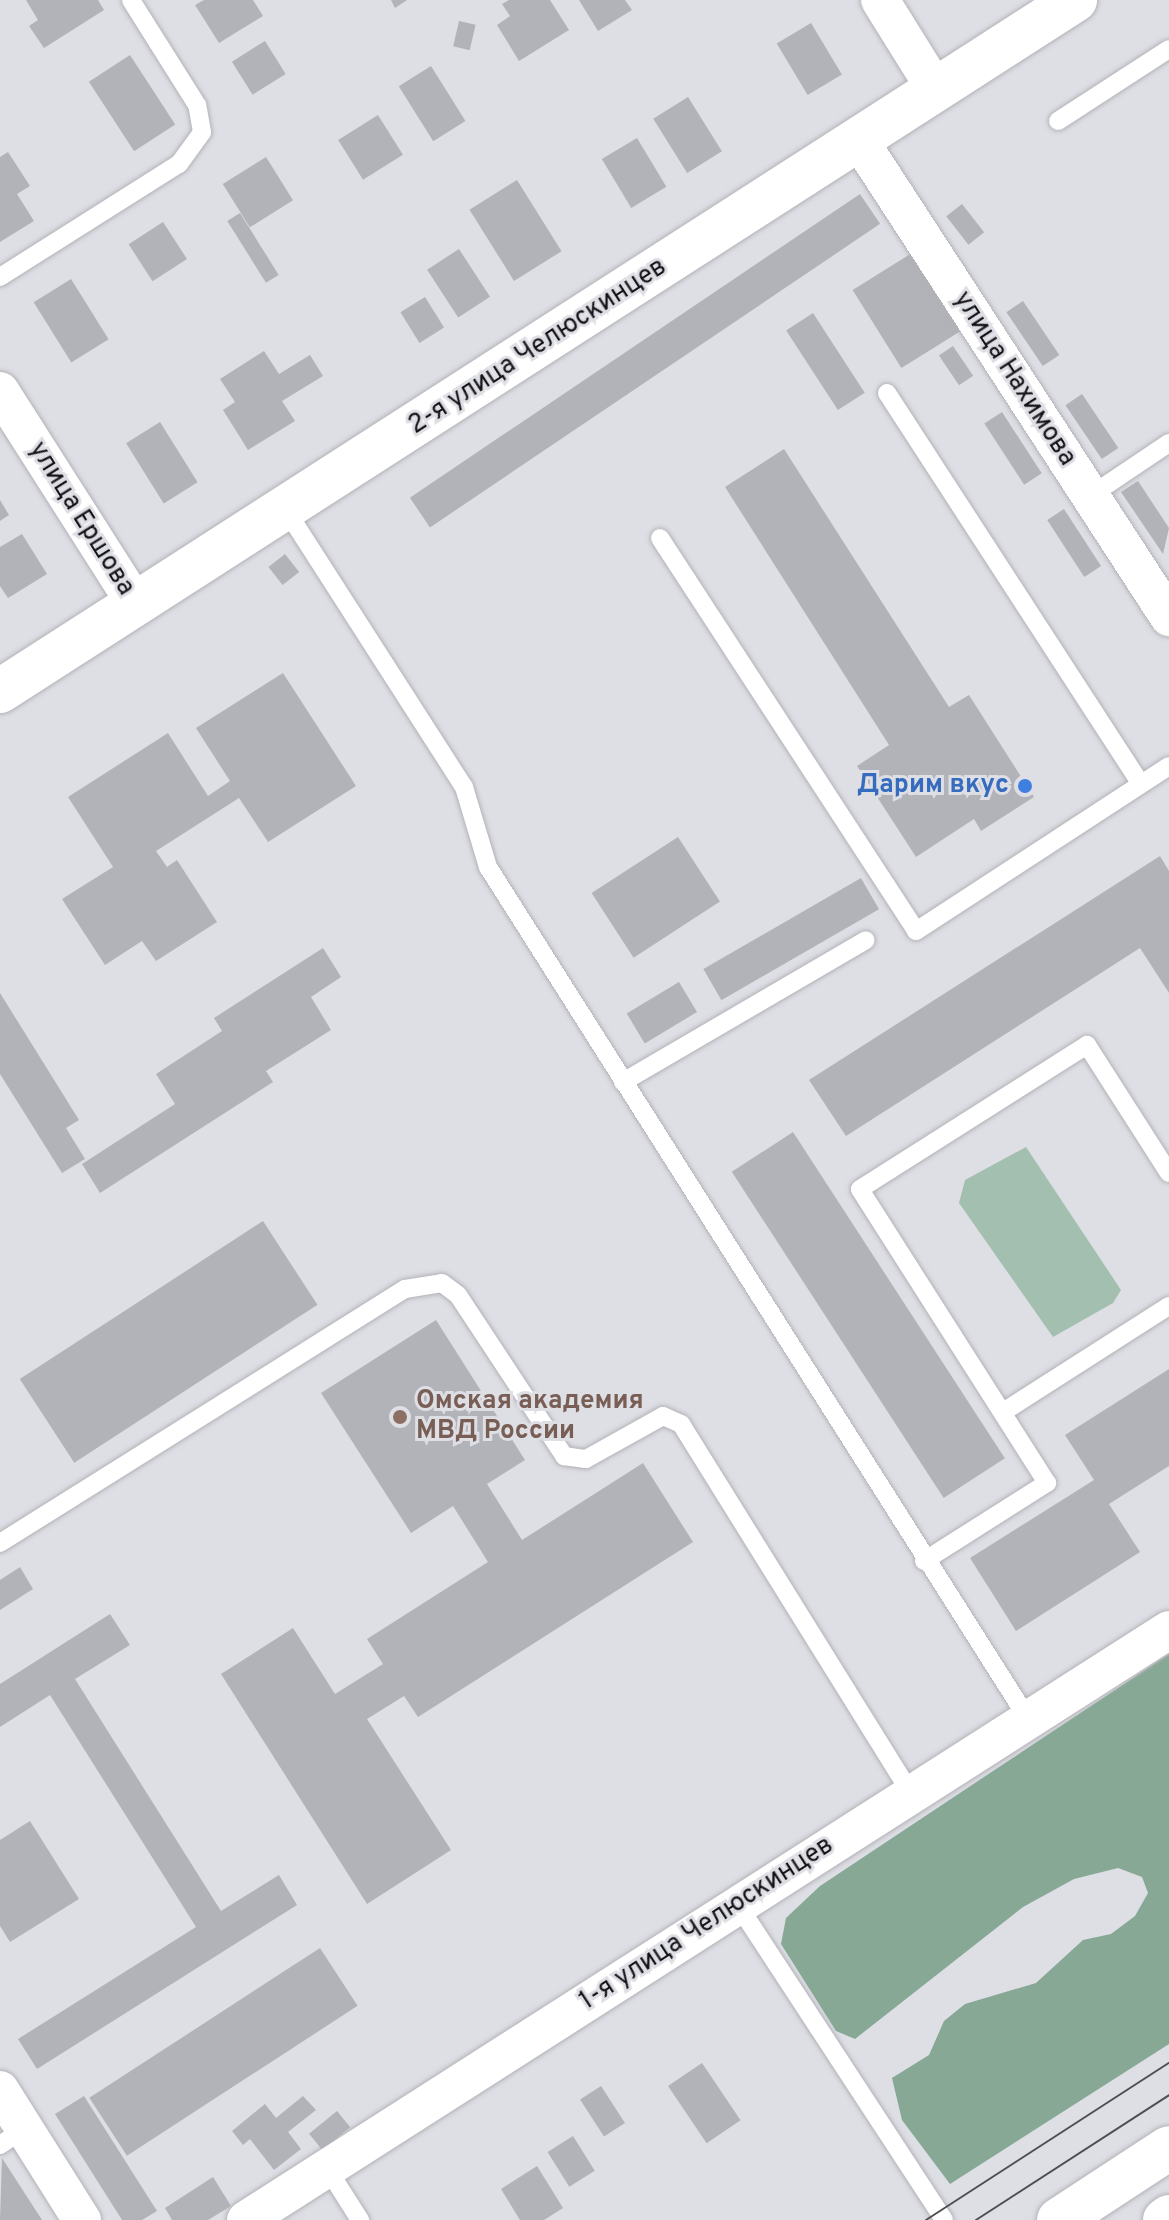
<!DOCTYPE html>
<meta charset="utf-8">
<style>
body{margin:0}
#map{position:relative;width:1169px;height:2220px;overflow:hidden;background:#dedee5;font-family:Overpass,sans-serif}
div>[style]{position:absolute}
.green>*{inset:0;background:#a2bfaf}
.forest>*{inset:0;background:#86a895}
.building>*{inset:0;background:#b2b2b9;transform-origin:0 0}
.roads{filter:drop-shadow(0 0 2px #b2b2b8) drop-shadow(0 0 2px #b2b2b8)}
.lane>*{height:18px;margin:-9px;padding:0 9px;transform-origin:9px;border-radius:9px;background:#fff}
.street>*{height:38px;margin:-19px;padding:0 19px;transform-origin:19px;border-radius:19px;background:#fff}
.secondary>*{height:44px;margin:-22px;padding:0 22px;transform-origin:22px;border-radius:22px;background:#fff}
.tram>*{height:2px;margin:-1px;padding:0 1px;transform-origin:1px;border-radius:1px;background:#4f4f53}
.dots>*{width:22px;height:22px;translate:-50% -50%;box-sizing:border-box;border:4px solid #dedee5;border-radius:50%}
span{translate:-50% -50%;white-space:nowrap;text-align:center;line-height:1.15;-webkit-text-stroke:6px #dedee5;paint-order:stroke}
.street-label{font-size:26px;color:#131316}
.shop-label{font-size:26px;color:#366cbe;font-weight:700}
.right{translate:-100% -50%;text-align:right}
.education-label{font-size:26px;color:#785e54;font-weight:700}
.left{translate:0 -50%;text-align:left}
</style>
<div id="map">
<div class="green">
<div style="clip-path:polygon(1026px 1147px,1121px 1290px,1113px 1303px,1053px 1337px,959px 1203px,965px 1180px)"></div>
</div>
<div class="forest">
<div style="clip-path:polygon(1169px 1654px,1169px 2044px,950px 2184px,902px 2120px,892px 2078px,929px 2055px,944px 2021px,965px 2004px,1036px 1983px,1083px 1940px,1111px 1934px,1135px 1916px,1148px 1893px,1142px 1877px,1118px 1868px,1074px 1879px,1023px 1907px,855px 2039px,836px 2031px,781px 1944px,786px 1918px,820px 1886px)"></div>
</div>
<div class="building">
<div style="clip-path:polygon(26px 0,98px 0,104px 10px,44px 48px,29px 26px,38px 20px)"></div>
<div style="clip-path:polygon(204px 0,253px 0,263px 16px,219px 43px,195px 5px)"></div>
<div style="clip-path:polygon(391px 0,407px 0,395px 8px)"></div>
<div style="clip-path:polygon(509px 0,550px 0,569px 30px,519px 61px,497px 25px,510px 16px,502px 4px)"></div>
<div style="clip-path:polygon(579px 0,625px 0,632px 10px,598px 31px)"></div>
<div style="left:459px;top:21px;width:17px;height:26px;rotate:13deg"></div>
<div style="left:811px;top:23px;width:60px;height:40px;rotate:59deg"></div>
<div style="left:265px;top:41px;width:39px;height:39px;rotate:58deg"></div>
<div style="left:130px;top:55px;width:83px;height:49px;rotate:57deg"></div>
<div style="left:431px;top:66px;width:65px;height:38px;rotate:58deg"></div>
<div style="left:688px;top:97px;width:64px;height:41px;rotate:58deg"></div>
<div style="left:378px;top:115px;width:47px;height:47px;rotate:58deg"></div>
<div style="left:637px;top:138px;width:57px;height:41px;rotate:59deg"></div>
<div style="clip-path:polygon(8px 152px,30px 186px,17px 194px,34px 221px,0 242px,0 157px)"></div>
<div style="left:266px;top:157px;width:51px;height:51px;rotate:58deg"></div>
<div style="left:517px;top:180px;width:84px;height:56px;rotate:58deg"></div>
<div style="left:860px;top:194px;width:36px;height:543px;rotate:56deg"></div>
<div style="left:962px;top:204px;width:36px;height:20px;rotate:52deg"></div>
<div style="left:240px;top:213px;width:73px;height:15px;rotate:58deg"></div>
<div style="left:163px;top:222px;width:44px;height:41px;rotate:57deg"></div>
<div style="left:459px;top:249px;width:57px;height:38px;rotate:57deg"></div>
<div style="left:912px;top:253px;width:92px;height:70px;rotate:58deg"></div>
<div style="left:71px;top:279px;width:71px;height:44px;rotate:58deg"></div>
<div style="left:425px;top:297px;width:36px;height:29px;rotate:58deg"></div>
<div style="left:1023px;top:301px;width:65px;height:20px;rotate:56deg"></div>
<div style="left:813px;top:313px;width:95px;height:32px;rotate:57deg"></div>
<div style="left:953px;top:346px;width:36px;height:17px;rotate:56deg"></div>
<div style="clip-path:polygon(264px 351px,279px 374px,310px 355px,323px 376px,282px 401px,295px 421px,248px 450px,223px 410px,235px 402px,220px 379px)"></div>
<div style="left:1082px;top:394px;width:65px;height:20px;rotate:56deg"></div>
<div style="left:1002px;top:412px;width:73px;height:21px;rotate:57deg"></div>
<div style="left:160px;top:422px;width:71px;height:40px;rotate:58deg"></div>
<div style="clip-path:polygon(784px 449px,949px 707px,969px 695px,1034px 797px,981px 831px,974px 819px,916px 857px,857px 766px,889px 745px,725px 487px)"></div>
<div style="clip-path:polygon(1138px 481px,1169px 528px,1163px 554px,1121px 492px)"></div>
<div style="clip-path:polygon(0 500px,9px 515px,0 521px)"></div>
<div style="left:1064px;top:509px;width:68px;height:20px;rotate:57deg"></div>
<div style="clip-path:polygon(22px 534px,47px 574px,8px 598px,0 586px,0 547px)"></div>
<div style="left:285px;top:554px;width:23px;height:21px;rotate:52deg"></div>
<div style="clip-path:polygon(283px 673px,356px 786px,268px 842px,239px 798px,156px 851px,167px 867px,177px 860px,217px 922px,156px 961px,142px 941px,105px 965px,62px 899px,113px 867px,68px 797px,168px 733px,208px 796px,230px 781px,196px 728px)"></div>
<div style="left:678px;top:837px;width:77px;height:103px;rotate:57deg"></div>
<div style="clip-path:polygon(1160px 856px,1169px 871px,1169px 993px,1140px 948px,846px 1136px,809px 1080px)"></div>
<div style="left:861px;top:878px;width:36px;height:182px;rotate:60deg"></div>
<div style="clip-path:polygon(323px 948px,341px 977px,311px 997px,331px 1030px,266px 1071px,273px 1082px,100px 1193px,82px 1164px,175px 1104px,156px 1074px,222px 1031px,214px 1018px)"></div>
<div style="left:679px;top:982px;width:35px;height:61px;rotate:59deg"></div>
<div style="clip-path:polygon(0 993px,79px 1120px,66px 1128px,85px 1159px,62px 1173px,0 1074px)"></div>
<div style="left:793px;top:1132px;width:389px;height:73px;rotate:57deg"></div>
<div style="left:263px;top:1221px;width:100px;height:290px;rotate:57deg"></div>
<div style="clip-path:polygon(436px 1320px,525px 1460px,487px 1484px,522px 1540px,643px 1463px,693px 1542px,418px 1717px,404px 1696px,367px 1719px,451px 1850px,367px 1904px,221px 1674px,293px 1628px,335px 1694px,383px 1664px,367px 1639px,488px 1562px,453px 1506px,411px 1533px,321px 1393px)"></div>
<div style="clip-path:polygon(1169px 1369px,1169px 1466px,1109px 1504px,1140px 1552px,1016px 1631px,970px 1558px,1094px 1480px,1065px 1435px)"></div>
<div style="clip-path:polygon(20px 1567px,33px 1589px,0 1610px,0 1580px)"></div>
<div style="clip-path:polygon(110px 1614px,130px 1645px,75px 1679px,221px 1911px,279px 1875px,297px 1905px,37px 2069px,18px 2039px,196px 1927px,50px 1695px,0 1727px,0 1684px)"></div>
<div style="clip-path:polygon(30px 1821px,79px 1899px,10px 1942px,0 1926px,0 1840px)"></div>
<div style="left:320px;top:1948px;width:69px;height:275px;rotate:57deg"></div>
<div style="left:702px;top:2063px;width:69px;height:41px;rotate:56deg"></div>
<div style="left:601px;top:2086px;width:44px;height:25px;rotate:57deg"></div>
<div style="clip-path:polygon(84px 2096px,157px 2211px,142px 2220px,122px 2220px,55px 2114px)"></div>
<div style="clip-path:polygon(303px 2096px,316px 2110px,288px 2132px,301px 2149px,274px 2170px,250px 2139px,243px 2145px,232px 2131px,265px 2104px,276px 2118px)"></div>
<div style="left:337px;top:2111px;width:21px;height:36px;rotate:51deg"></div>
<div style="left:573px;top:2136px;width:41px;height:30px;rotate:58deg"></div>
<div style="clip-path:polygon(2px 2158px,42px 2220px,0 2220px)"></div>
<div style="clip-path:polygon(537px 2166px,563px 2208px,544px 2220px,520px 2220px,501px 2189px)"></div>
<div style="clip-path:polygon(213px 2177px,231px 2206px,208px 2220px,172px 2220px,165px 2208px)"></div>
</div>
<div class="roads">
<div class="lane">
<div style="left:1058px;top:121px;width:132px;rotate:-33deg"></div>
<div style="left:0;top:277px;width:212px;rotate:-32.3deg"></div>
<div style="left:179px;top:164px;width:39px;rotate:-54deg"></div>
<div style="left:202px;top:132px;width:27px;rotate:-100deg"></div>
<div style="left:197px;top:105px;width:124px;rotate:-122.2deg"></div>
<div style="left:887px;top:393px;width:466px;rotate:57deg"></div>
<div style="left:1090px;top:496px;width:95px;rotate:-33.9deg"></div>
<div style="left:286px;top:510px;width:329px;rotate:57.3deg"></div>
<div style="left:464px;top:787px;width:84px;rotate:73.3deg"></div>
<div style="left:488px;top:867px;width:1009px;rotate:57.63deg"></div>
<div style="left:660px;top:538px;width:469px;rotate:56.9deg"></div>
<div style="left:916px;top:931px;width:302px;rotate:-33.1deg"></div>
<div style="left:623px;top:1082px;width:281px;rotate:-30.3deg"></div>
<div style="left:1003px;top:1412px;width:197px;rotate:-32.6deg"></div>
<div style="left:0;top:1543px;width:478px;rotate:-32.1deg"></div>
<div style="left:405px;top:1289px;width:37px;rotate:-9deg"></div>
<div style="left:442px;top:1283px;width:20px;rotate:37deg"></div>
<div style="left:458px;top:1295px;width:193px;rotate:56.6deg"></div>
<div style="left:564px;top:1456px;width:22px;rotate:8deg"></div>
<div style="left:586px;top:1459px;width:88px;rotate:-29.2deg"></div>
<div style="left:663px;top:1416px;width:20px;rotate:24deg"></div>
<div style="left:681px;top:1424px;width:435px;rotate:58.1deg"></div>
<div style="left:924px;top:1561px;width:146px;rotate:-32.4deg"></div>
<div style="left:1047px;top:1483px;width:348px;rotate:-122.5deg"></div>
<div style="left:860px;top:1189px;width:269px;rotate:-32.4deg"></div>
<div style="left:1087px;top:1045px;width:152px;rotate:57.4deg"></div>
<div style="left:738px;top:1905px;width:376px;rotate:56.8deg"></div>
<div style="left:0;top:2145px;width:29px;rotate:-34deg"></div>
<div style="left:327px;top:2168px;width:62px;rotate:57.6deg"></div>
</div>
<div class="street">
<div style="left:880px;top:0;width:106px;rotate:58.1deg"></div>
<div style="left:859px;top:140px;width:569px;rotate:56.98deg"></div>
<div style="left:0;top:391px;width:255px;rotate:57.5deg"></div>
<div style="left:0;top:2090px;width:154px;rotate:57.8deg"></div>
<div style="left:246px;top:2220px;width:1095px;rotate:-32.59deg"></div>
</div>
<div class="secondary">
<div style="left:0;top:691px;width:1278px;rotate:-32.73deg"></div>
<div style="left:1059px;top:2220px;width:131px;rotate:-33.2deg"></div>
<div style="left:1165px;top:2220px;width:5px;rotate:-37deg"></div>
</div>
</div>
<div class="tram">
<div style="left:926px;top:2220px;width:289px;rotate:-32.9deg"></div>
<div style="left:976px;top:2220px;width:230px;rotate:-32.9deg"></div>
</div>
<div class="dots">
<div style="left:1025px;top:786px;background:#3f7fe0"></div>
<div style="left:400px;top:1417px;background:#8d6e63"></div>
</div>
<div class="street-label">
<span style="left:538px;top:347px;rotate:-33deg">2-я улица Челюскинцев</span>
<span style="left:1014px;top:379px;rotate:57deg">улица Нахимова</span>
<span style="left:81px;top:519px;rotate:58deg">улица Ершова</span>
<span style="left:707px;top:1924px;rotate:-33deg">1-я улица Челюскинцев</span>
</div>
<div class="shop-label">
<span class="right" style="left:1009px;top:786px">Дарим вкус</span>
</div>
<div class="education-label">
<span class="left" style="left:416px;top:1417px">Омская академия<br>МВД России</span>
</div>
</div>
